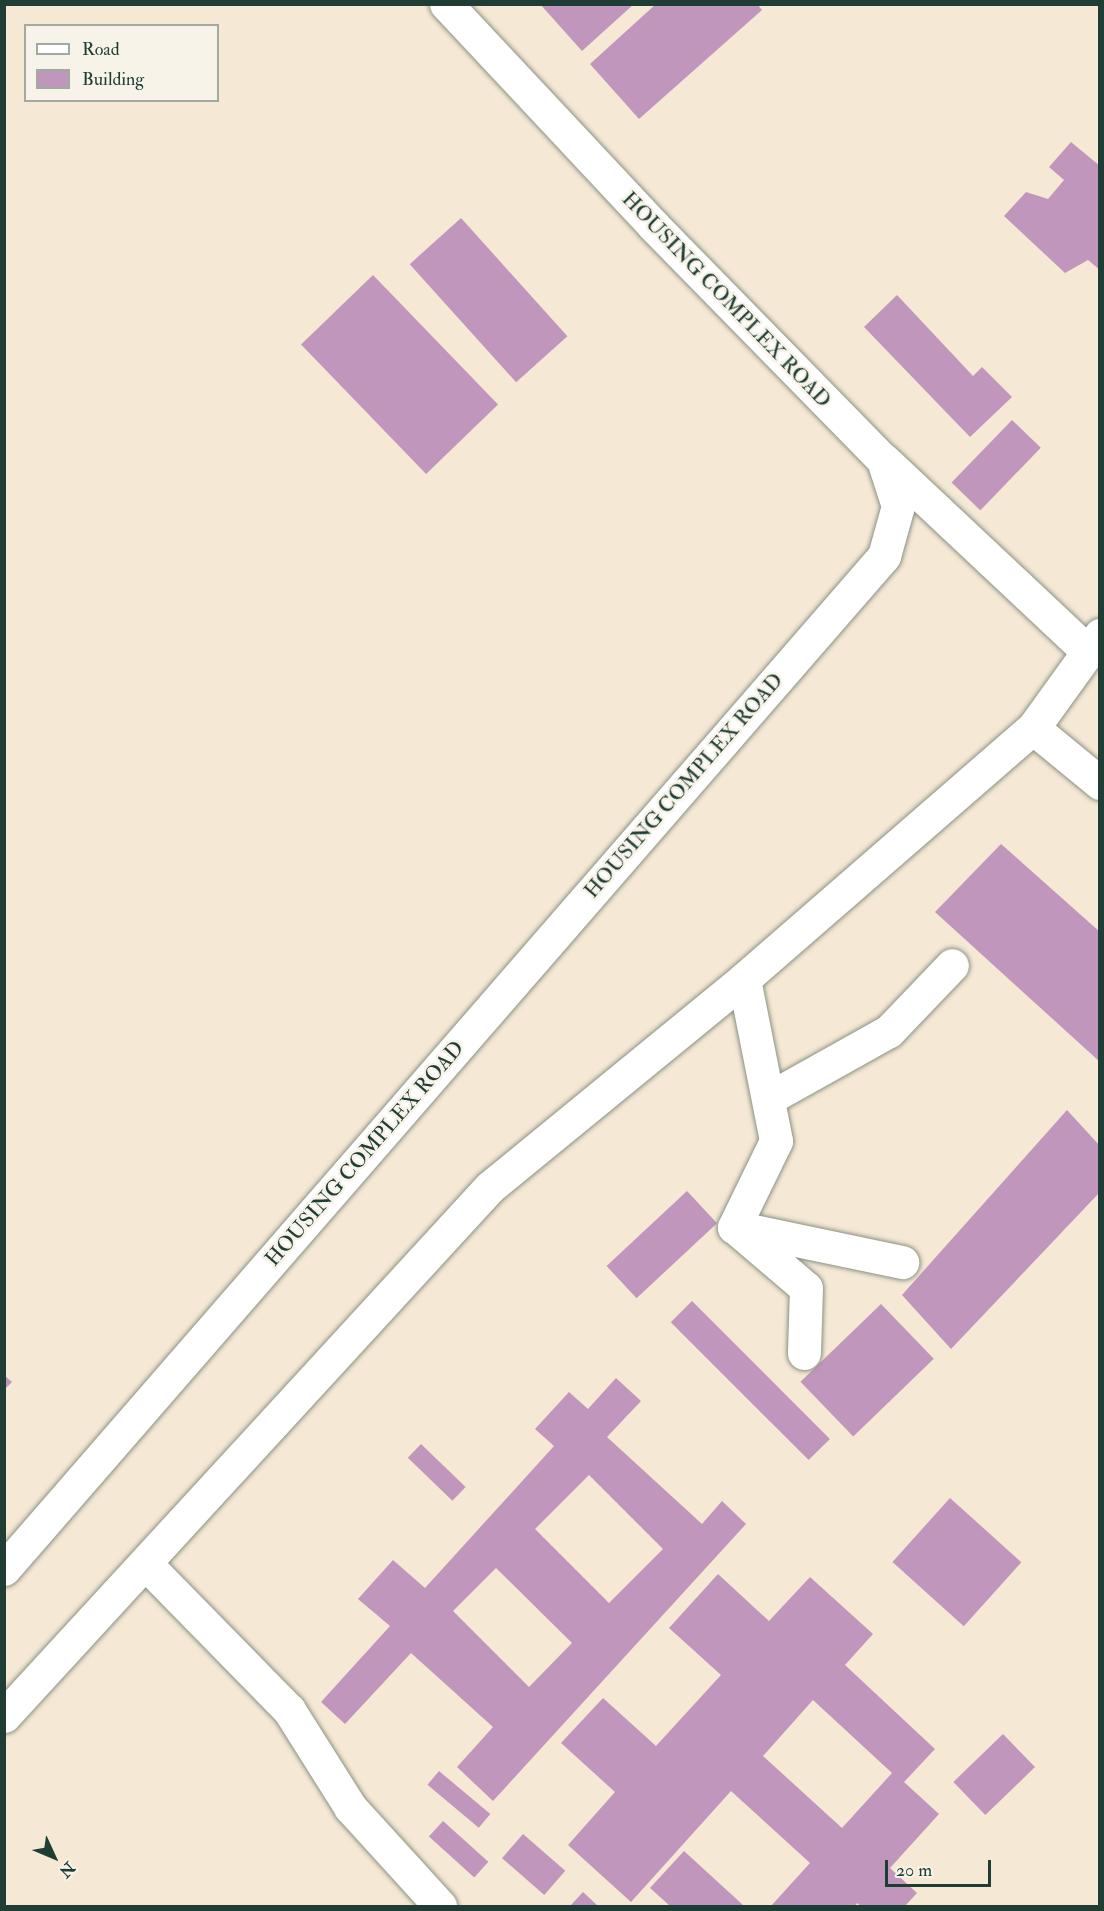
<!DOCTYPE html>
<style>
body{margin:0}
#map{position:relative;width:1104px;height:1911px;overflow:hidden;background:#f5e8d4;font-family:"IM FELL Double Pica",serif}
div>[style]{position:absolute}
.building>*{inset:0;background:#c196bd;transform-origin:0 0}
.roads{filter:drop-shadow(0 0 2px #8a9284) drop-shadow(0 0 2px #8a9284)}
.minor>*{height:33px;margin:-16.5px;padding:0 16.5px;transform-origin:16.5px;border-radius:16.5px;background:#fff}
span{translate:-50% -50%;white-space:nowrap;text-align:center;line-height:1.15;-webkit-text-stroke:5px #f7f3e8;paint-order:stroke}
.street-label{font-size:21px;color:#1f3d34}
.frame{position:absolute;inset:0;border:6px solid #1f3d34;pointer-events:none}
.legend{position:absolute;left:24px;top:24px;width:195px;height:78px;box-sizing:border-box;background:#f7f3e8;border:2px solid #a1aaa0;margin:0;padding:8px 10px;list-style:none;font-size:18px;color:#1f3d34}
.legend li{display:flex;align-items:center;gap:12px;height:30px}
.legend b{width:30px;border:2px solid #a1aaa0}
.north{position:absolute;left:24px;top:1827px;width:60px;height:60px;-webkit-text-stroke:4px #f7f3e8;paint-order:stroke;rotate:134deg;font-size:16px;font-weight:700;line-height:24px;text-align:center;color:#1f3d34}
.north::after{content:'';display:block;margin:auto;width:21px;height:27px;background:#1f3d34;clip-path:polygon(50% 0,100% 100%,50% 72%,0 100%)}
.scale{position:absolute;left:885px;top:1860px;width:106px;height:27px;box-sizing:border-box;border:3px solid #1f3d34;border-top:0;padding-left:8px;font-size:18px;line-height:21px;white-space:nowrap;color:#1f3d34;-webkit-text-stroke:4px #f7f3e8;paint-order:stroke}
</style>
<div id="map">
<div class="building">
<div style="clip-path:polygon(540px 4px,634px 4px,582px 51px)"></div>
<div style="clip-path:polygon(656px 4px,757px 4px,762px 10px,639px 119px,590px 64px)"></div>
<div style="clip-path:polygon(1071px 142px,1100px 166px,1100px 270px,1088px 260px,1065px 273px,1004px 216px,1026px 192px,1048px 199px,1064px 180px,1049px 167px)"></div>
<div style="left:461px;top:218px;width:159px;height:69px;rotate:48deg"></div>
<div style="left:373px;top:275px;width:180px;height:100px;rotate:46deg"></div>
<div style="clip-path:polygon(897px 295px,973px 376px,982px 367px,1012px 397px,970px 437px,864px 327px)"></div>
<div style="left:1012px;top:420px;width:40px;height:87px;rotate:44deg"></div>
<div style="clip-path:polygon(1001px 844px,1100px 932px,1100px 1062px,935px 912px)"></div>
<div style="clip-path:polygon(1067px 1110px,1100px 1146px,1100px 1192px,951px 1349px,902px 1295px)"></div>
<div style="left:687px;top:1191px;width:44px;height:110px;rotate:47deg"></div>
<div style="left:692px;top:1301px;width:195px;height:30px;rotate:45deg"></div>
<div style="left:881px;top:1304px;width:76px;height:112px;rotate:46deg"></div>
<div style="clip-path:polygon(4px 1375px,12px 1382px,4px 1390px)"></div>
<div style="clip-path:polygon(evenodd,616px 1378px,641px 1401px,607px 1437px,702px 1524px,722px 1501px,746px 1524px,493px 1801px,457px 1767px,493px 1727px,411px 1653px,345px 1724px,321px 1702px,390px 1626px,358px 1599px,393px 1560px,425px 1588px,554px 1446px,535px 1429px,569px 1392px,588px 1409px,616px 1378px,589px 1475px,663px 1549px,609px 1603px,535px 1529px,589px 1475px,616px 1378px,496px 1568px,572px 1643px,529px 1687px,453px 1611px,496px 1568px)"></div>
<div style="left:421px;top:1444px;width:62px;height:19px;rotate:44deg"></div>
<div style="left:950px;top:1498px;width:96px;height:86px;rotate:42deg"></div>
<div style="clip-path:polygon(evenodd,718px 1574px,769px 1621px,810px 1577px,873px 1634px,845px 1665px,935px 1749px,904px 1782px,939px 1814px,890px 1868px,917px 1893px,905px 1906px,861px 1906px,857px 1903px,855px 1906px,771px 1906px,810px 1863px,731px 1791px,631px 1902px,568px 1845px,615px 1792px,561px 1743px,603px 1698px,656px 1746px,721px 1675px,669px 1628px,718px 1574px,813px 1700px,892px 1773px,842px 1828px,763px 1756px,813px 1700px)"></div>
<div style="left:1003px;top:1734px;width:46px;height:69px;rotate:46deg"></div>
<div style="left:439px;top:1771px;width:67px;height:18px;rotate:40deg"></div>
<div style="left:443px;top:1821px;width:61px;height:21px;rotate:42deg"></div>
<div style="left:523px;top:1834px;width:56px;height:32px;rotate:41deg"></div>
<div style="clip-path:polygon(684px 1851px,743px 1905px,741px 1906px,670px 1906px,650px 1888px)"></div>
<div style="clip-path:polygon(583px 1892px,598px 1906px,570px 1906px)"></div>
</div>
<div class="roads">
<div class="minor">
<div style="left:885px;top:461px;width:277px;rotate:43.2deg"></div>
<div style="left:1033px;top:728px;width:87px;rotate:39.4deg"></div>
<div style="left:744px;top:979px;width:165px;rotate:78.8deg"></div>
<div style="left:776px;top:1141px;width:96px;rotate:116deg"></div>
<div style="left:734px;top:1227px;width:172px;rotate:11.8deg"></div>
<div style="left:769px;top:1098px;width:137px;rotate:-29.2deg"></div>
<div style="left:889px;top:1031px;width:91px;rotate:-46.3deg"></div>
<div style="left:738px;top:1230px;width:89px;rotate:40.5deg"></div>
<div style="left:806px;top:1288px;width:65px;rotate:91.8deg"></div>
<div style="left:145px;top:1563px;width:206px;rotate:45.6deg"></div>
<div style="left:289px;top:1710px;width:115px;rotate:57.8deg"></div>
<div style="left:350px;top:1807px;width:134px;rotate:47.7deg"></div>
<div style="left:4px;top:1569px;width:1342px;rotate:-49.02deg"></div>
<div style="left:884px;top:556px;width:52px;rotate:-74.4deg"></div>
<div style="left:898px;top:506px;width:48px;rotate:-108.1deg"></div>
<div style="left:883px;top:460px;width:329px;rotate:-134.4deg"></div>
<div style="left:653px;top:225px;width:303px;rotate:-133.1deg"></div>
<div style="left:4px;top:1716px;width:718px;rotate:-47.43deg"></div>
<div style="left:490px;top:1187px;width:328px;rotate:-39.3deg"></div>
<div style="left:744px;top:979px;width:383px;rotate:-41deg"></div>
<div style="left:1033px;top:728px;width:115px;rotate:-54.2deg"></div>
</div>
</div>
<div class="street-label">
<span style="left:726px;top:300px;rotate:46deg">HOUSING COMPLEX ROAD</span>
<span style="left:684px;top:786px;rotate:-49deg">HOUSING COMPLEX ROAD</span>
<span style="left:365px;top:1154px;rotate:-49deg">HOUSING COMPLEX ROAD</span>
</div>
<div class="frame"></div>
<ul class="legend">
<li><b style="height:8px;background:#fff"></b>Road</li>
<li><b style="height:16px;background:#c196bd"></b>Building</li>
</ul>
<div class="north">N</div>
<div class="scale">20 m</div>
</div>
